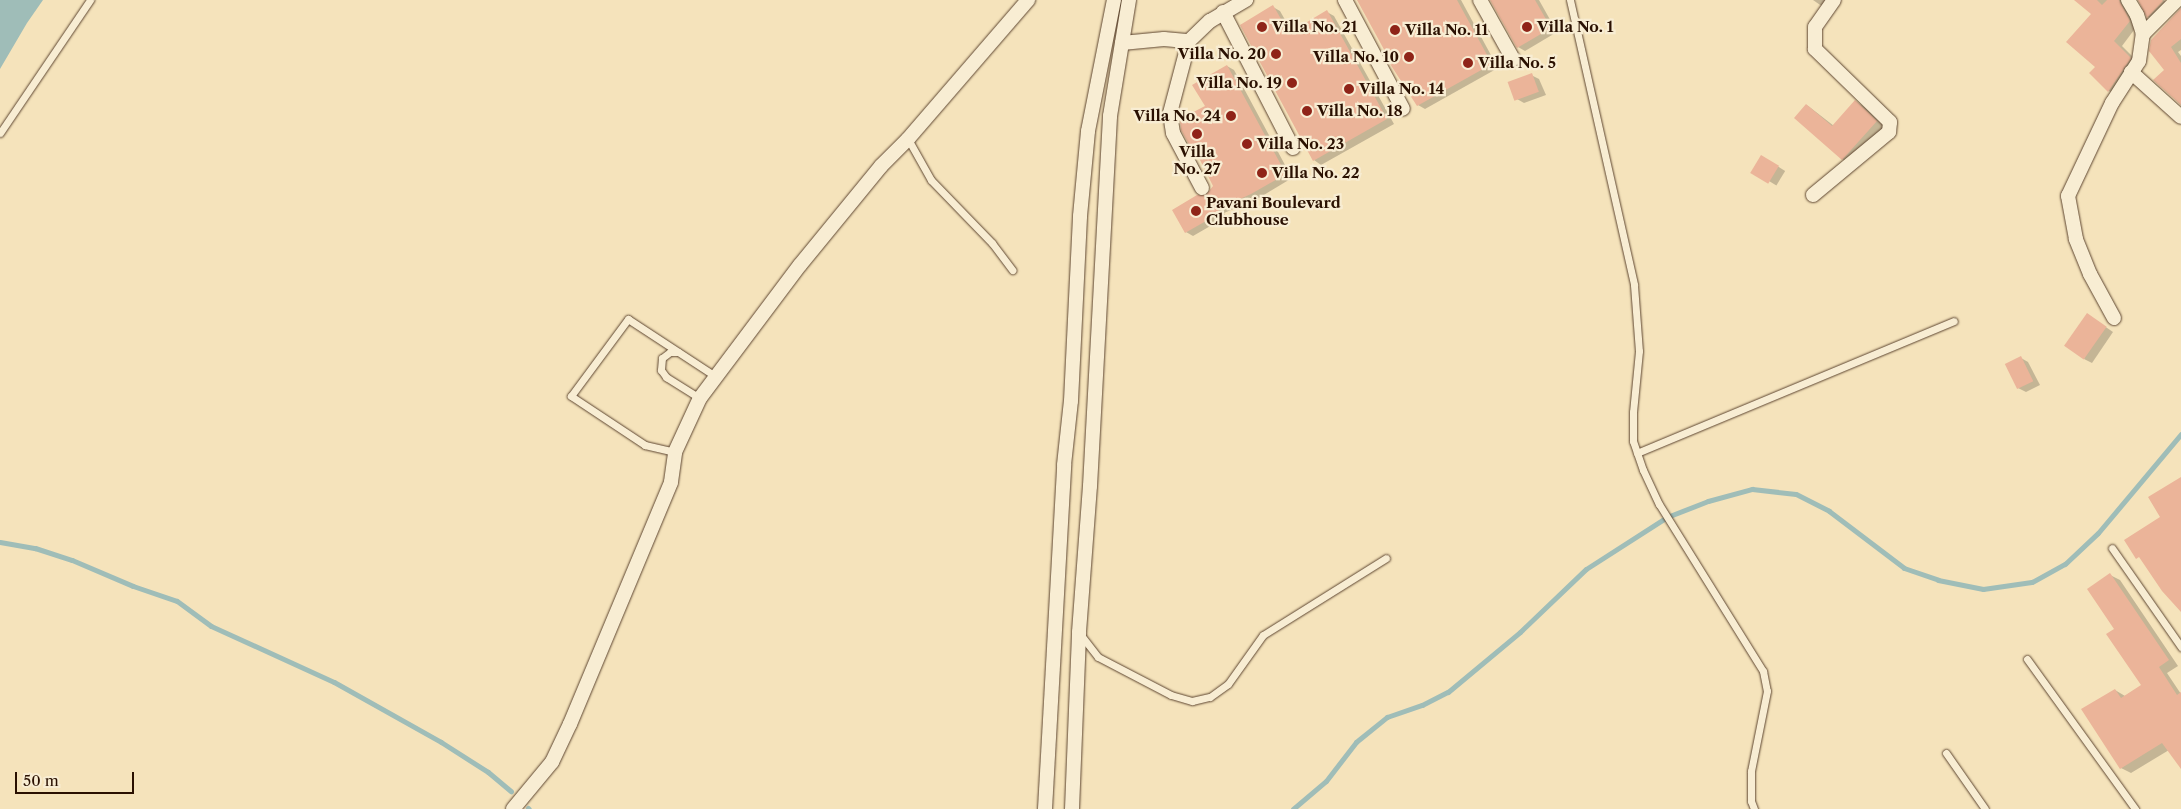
<!DOCTYPE html>
<style>
body{margin:0}
#map{position:relative;width:2181px;height:809px;overflow:hidden;background:#f5e3bb;font-family:"Libre Caslon Text",serif}
div>[style]{position:absolute}
.water>*{inset:0;background:#9fbdb8}
.shadow>*{inset:0;background:#0003;transform-origin:0 0}
.stream>*{height:5px;margin:-2.5px;padding:0 2.5px;transform-origin:2.5px;border-radius:2.5px;background:#9fbdb8}
.building>*{inset:0;background:#ebb499;transform-origin:0 0}
.roads{filter:drop-shadow(0 0 1px #5d4530) drop-shadow(0 0 1px #5d4530)}
.service>*{height:7px;margin:-3.5px;padding:0 3.5px;transform-origin:3.5px;border-radius:3.5px;background:#f8edd3}
.minor>*{height:14px;margin:-7px;padding:0 7px;transform-origin:7px;border-radius:7px;background:#f8edd3}
.dots>*{width:14px;height:14px;translate:-50% -50%;box-sizing:border-box;border:2px solid #f8edd3;border-radius:50%}
span{translate:-50% -50%;white-space:nowrap;text-align:center;line-height:1.15;-webkit-text-stroke:4.5px #f8edd3;paint-order:stroke}
.poi-label{font-size:15px;color:#2a1001;font-weight:700}
.left{translate:0 -50%;text-align:left}
.right{translate:-100% -50%;text-align:right}
.scale{position:absolute;left:15px;top:772px;width:119px;height:22px;box-sizing:border-box;border:2px solid #2a1001;border-top:0;padding-left:6px;font-size:15px;line-height:18px;white-space:nowrap;color:#2a1001;-webkit-text-stroke:4px #f8edd3;paint-order:stroke}
</style>
<div id="map">
<div class="water">
<div style="clip-path:polygon(0 0,43px 0,27px 23px,0 69px)"></div>
</div>
<div class="shadow">
<div style="clip-path:polygon(1358px 0,1461px 0,1498px 68px,1425px 109px,1418px 105px)"></div>
<div style="clip-path:polygon(1491px 0,1539px 0,1557px 32px,1525px 51px,1518px 47px)"></div>
<div style="clip-path:polygon(1813px 0,1833px 0,1826px 9px)"></div>
<div style="clip-path:polygon(2076px 0,2129px 0,2137px 26px,2122px 46px,2138px 62px,2116px 95px,2109px 91px,2097px 67px,2092px 14px)"></div>
<div style="clip-path:polygon(2138px 0,2164px 0,2170px 7px,2156px 21px,2148px 17px)"></div>
<div style="clip-path:polygon(1273px 7px,1280px 11px,1292px 32px,1327px 12px,1334px 16px,1394px 124px,1321px 165px,1314px 160px,1241px 26px)"></div>
<div style="clip-path:polygon(2181px 10px,2181px 50px,2178px 52px,2181px 56px,2181px 105px,2155px 80px,2166px 70px,2151px 51px)"></div>
<div style="clip-path:polygon(1227px 66px,1234px 70px,1292px 178px,1259px 198px,1224px 213px,1226px 217px,1193px 236px,1186px 232px,1215px 186px,1202px 161px,1198px 158px,1206px 107px)"></div>
<div style="clip-path:polygon(1531px 75px,1539px 79px,1546px 95px,1524px 103px,1517px 99px)"></div>
<div style="clip-path:polygon(1855px 101px,1866px 108px,1887px 128px,1853px 165px,1842px 159px,1807px 105px,1834px 126px)"></div>
<div style="left:1762px;top:157px;width:27px;height:17px;rotate:31deg"></div>
<div style="clip-path:polygon(2094px 319px,2113px 332px,2092px 363px,2084px 359px)"></div>
<div style="clip-path:polygon(2021px 358px,2028px 362px,2040px 385px,2026px 392px,2018px 388px)"></div>
<div style="clip-path:polygon(2110px 575px,2120px 580px,2178px 666px,2167px 673px,2181px 694px,2181px 767px,2169px 750px,2131px 773px,2121px 768px,2115px 690px,2125px 696px,2143px 685px,2116px 629px)"></div>
</div>
<div class="stream">
<div style="left:0;top:542px;width:36px;rotate:10deg"></div>
<div style="left:35px;top:548px;width:39px;rotate:18deg"></div>
<div style="left:72px;top:560px;width:66px;rotate:23.1deg"></div>
<div style="left:133px;top:586px;width:46px;rotate:18.8deg"></div>
<div style="left:177px;top:601px;width:42px;rotate:36.3deg"></div>
<div style="left:211px;top:626px;width:135px;rotate:24.5deg"></div>
<div style="left:334px;top:682px;width:123px;rotate:29.3deg"></div>
<div style="left:441px;top:742px;width:56px;rotate:32.6deg"></div>
<div style="left:488px;top:772px;width:30px;rotate:40deg"></div>
<div style="left:528px;top:808px;width:1px;rotate:45deg"></div>
<div style="left:1293px;top:809px;width:43px;rotate:-40.3deg"></div>
<div style="left:1326px;top:781px;width:49px;rotate:-52.4deg"></div>
<div style="left:1356px;top:742px;width:40px;rotate:-39deg"></div>
<div style="left:1387px;top:717px;width:37px;rotate:-19deg"></div>
<div style="left:1422px;top:705px;width:29px;rotate:-27deg"></div>
<div style="left:1448px;top:692px;width:94px;rotate:-39.8deg"></div>
<div style="left:1520px;top:632px;width:91px;rotate:-43.7deg"></div>
<div style="left:1586px;top:569px;width:96px;rotate:-32.7deg"></div>
<div style="left:1667px;top:517px;width:44px;rotate:-21.3deg"></div>
<div style="left:1708px;top:501px;width:46px;rotate:-15.3deg"></div>
<div style="left:1752px;top:489px;width:44px;rotate:6.5deg"></div>
<div style="left:1796px;top:494px;width:37px;rotate:27deg"></div>
<div style="left:1829px;top:511px;width:94px;rotate:37.2deg"></div>
<div style="left:1904px;top:568px;width:36px;rotate:19deg"></div>
<div style="left:1938px;top:580px;width:46px;rotate:11.3deg"></div>
<div style="left:1983px;top:589px;width:49px;rotate:-8.1deg"></div>
<div style="left:2032px;top:582px;width:38px;rotate:-29deg"></div>
<div style="left:2065px;top:564px;width:45px;rotate:-43.2deg"></div>
<div style="left:2098px;top:533px;width:129px;rotate:-50deg"></div>
</div>
<div class="building">
<div style="clip-path:polygon(1357px 0,1457px 0,1492px 64px,1417px 106px,1385px 56px,1387px 55px)"></div>
<div style="clip-path:polygon(1490px 0,1535px 0,1551px 28px,1517px 48px)"></div>
<div style="clip-path:polygon(2074px 0,2097px 0,2102px 5px,2107px 0,2119px 0,2129px 19px,2130px 21px,2114px 41px,2131px 58px,2108px 92px,2089px 73px,2095px 67px,2066px 42px,2091px 14px)"></div>
<div style="clip-path:polygon(2138px 0,2162px 0,2163px 1px,2147px 18px)"></div>
<div style="clip-path:polygon(1273px 5px,1289px 33px,1327px 10px,1387px 119px,1313px 161px,1240px 25px)"></div>
<div style="clip-path:polygon(2181px 8px,2181px 39px,2171px 47px,2181px 63px,2181px 105px,2153px 80px,2164px 70px,2149px 51px,2151px 40px)"></div>
<div style="clip-path:polygon(1227px 65px,1286px 174px,1251px 194px,1218px 209px,1220px 213px,1185px 233px,1172px 210px,1197px 195px,1206px 195px,1213px 186px,1199px 158px,1197px 159px,1181px 130px,1180px 119px,1205px 106px,1192px 85px)"></div>
<div style="left:1532px;top:73px;width:20px;height:26px;rotate:70deg"></div>
<div style="clip-path:polygon(1855px 100px,1877px 121px,1842px 160px,1794px 118px,1806px 104px,1832px 126px)"></div>
<div style="left:1761px;top:155px;width:21px;height:21px;rotate:31deg"></div>
<div style="left:2087px;top:313px;width:24px;height:40px;rotate:35deg"></div>
<div style="left:2021px;top:356px;width:28px;height:18px;rotate:64deg"></div>
<div style="clip-path:polygon(2181px 477px,2181px 612px,2162px 591px,2139px 557px,2136px 559px,2124px 540px,2160px 517px,2148px 497px)"></div>
<div style="clip-path:polygon(2110px 573px,2169px 660px,2159px 667px,2177px 695px,2181px 692px,2181px 769px,2162px 743px,2120px 769px,2081px 709px,2115px 689px,2121px 698px,2141px 685px,2106px 634px,2114px 629px,2087px 589px)"></div>
</div>
<div class="roads">
<div class="service">
<div style="left:1570px;top:0;width:292px;rotate:77.3deg"></div>
<div style="left:1634px;top:285px;width:66px;rotate:85.7deg"></div>
<div style="left:1639px;top:351px;width:61px;rotate:95.6deg"></div>
<div style="left:1633px;top:412px;width:29px;rotate:90deg"></div>
<div style="left:1633px;top:441px;width:31px;rotate:71deg"></div>
<div style="left:1643px;top:470px;width:38px;rotate:65deg"></div>
<div style="left:1659px;top:504px;width:197px;rotate:58.1deg"></div>
<div style="left:1763px;top:671px;width:20px;rotate:79deg"></div>
<div style="left:1767px;top:691px;width:82px;rotate:101.3deg"></div>
<div style="left:1751px;top:771px;width:30px;rotate:90deg"></div>
<div style="left:1751px;top:801px;width:9px;rotate:69deg"></div>
<div style="left:0;top:133px;width:161px;rotate:-55.9deg"></div>
<div style="left:908px;top:139px;width:47px;rotate:60.7deg"></div>
<div style="left:931px;top:180px;width:88px;rotate:45.9deg"></div>
<div style="left:992px;top:243px;width:34px;rotate:53deg"></div>
<div style="left:678px;top:352px;width:8px;rotate:180deg"></div>
<div style="left:670px;top:352px;width:10px;rotate:143deg"></div>
<div style="left:662px;top:358px;width:12px;rotate:95deg"></div>
<div style="left:661px;top:370px;width:9px;rotate:54deg"></div>
<div style="left:666px;top:377px;width:40px;rotate:32deg"></div>
<div style="left:675px;top:452px;width:31px;rotate:-167deg"></div>
<div style="left:645px;top:445px;width:89px;rotate:-146.5deg"></div>
<div style="left:571px;top:396px;width:96px;rotate:-53.5deg"></div>
<div style="left:628px;top:319px;width:104px;rotate:33.2deg"></div>
<div style="left:1637px;top:453px;width:343px;rotate:-22.6deg"></div>
<div style="left:2112px;top:548px;width:121px;rotate:55.1deg"></div>
<div style="left:1080px;top:634px;width:29px;rotate:52deg"></div>
<div style="left:1098px;top:657px;width:82px;rotate:27.5deg"></div>
<div style="left:1171px;top:695px;width:22px;rotate:16deg"></div>
<div style="left:1192px;top:701px;width:18px;rotate:-13deg"></div>
<div style="left:1210px;top:697px;width:22px;rotate:-36deg"></div>
<div style="left:1228px;top:684px;width:60px;rotate:-54.5deg"></div>
<div style="left:1263px;top:635px;width:145px;rotate:-32deg"></div>
<div style="left:2027px;top:659px;width:185px;rotate:54.2deg"></div>
<div style="left:1946px;top:753px;width:68px;rotate:55.1deg"></div>
</div>
<div class="minor">
<div style="left:1345px;top:0;width:123px;rotate:62deg"></div>
<div style="left:1480px;top:0;width:68px;rotate:60.8deg"></div>
<div style="left:2128px;top:0;width:17px;rotate:59deg"></div>
<div style="left:2137px;top:15px;width:20px;rotate:72deg"></div>
<div style="left:1223px;top:12px;width:153px;rotate:62.8deg"></div>
<div style="left:1122px;top:43px;width:42px;rotate:-5.4deg"></div>
<div style="left:1164px;top:39px;width:25px;rotate:5deg"></div>
<div style="left:2131px;top:72px;width:67px;rotate:42deg"></div>
<div style="left:1202px;top:188px;width:62px;rotate:-117.8deg"></div>
<div style="left:1173px;top:133px;width:20px;rotate:-99deg"></div>
<div style="left:1170px;top:113px;width:74px;rotate:-75.2deg"></div>
<div style="left:1189px;top:41px;width:29px;rotate:-44deg"></div>
<div style="left:1210px;top:21px;width:42px;rotate:-30.3deg"></div>
<div style="left:1813px;top:195px;width:99px;rotate:-39.7deg"></div>
<div style="left:1889px;top:132px;width:10px;rotate:-84deg"></div>
<div style="left:1890px;top:122px;width:105px;rotate:-135.8deg"></div>
<div style="left:1815px;top:49px;width:22px;rotate:-90deg"></div>
<div style="left:1815px;top:27px;width:33px;rotate:-55deg"></div>
<div style="left:2114px;top:318px;width:50px;rotate:-118.6deg"></div>
<div style="left:2090px;top:274px;width:38px;rotate:-112deg"></div>
<div style="left:2076px;top:239px;width:44px;rotate:-100.5deg"></div>
<div style="left:2068px;top:196px;width:103px;rotate:-64.7deg"></div>
<div style="left:2112px;top:103px;width:50px;rotate:-57.3deg"></div>
<div style="left:2139px;top:61px;width:27px;rotate:-82deg"></div>
<div style="left:2143px;top:34px;width:48px;rotate:-45deg"></div>
<div style="left:513px;top:809px;width:61px;rotate:-50.3deg"></div>
<div style="left:552px;top:762px;width:42px;rotate:-64.7deg"></div>
<div style="left:570px;top:724px;width:262px;rotate:-67.3deg"></div>
<div style="left:671px;top:482px;width:30px;rotate:-82deg"></div>
<div style="left:675px;top:452px;width:60px;rotate:-65.2deg"></div>
<div style="left:700px;top:398px;width:166px;rotate:-53.1deg"></div>
<div style="left:800px;top:265px;width:128px;rotate:-50.7deg"></div>
<div style="left:881px;top:166px;width:38px;rotate:-45deg"></div>
<div style="left:908px;top:139px;width:184px;rotate:-49.2deg"></div>
<div style="left:1045px;top:809px;width:345px;rotate:-86.8deg"></div>
<div style="left:1064px;top:465px;width:64px;rotate:-83.8deg"></div>
<div style="left:1071px;top:401px;width:185px;rotate:-87.2deg"></div>
<div style="left:1080px;top:216px;width:85px;rotate:-84.6deg"></div>
<div style="left:1088px;top:131px;width:134px;rotate:-78.8deg"></div>
<div style="left:1072px;top:809px;width:177px;rotate:-87.7deg"></div>
<div style="left:1079px;top:632px;width:146px;rotate:-85.7deg"></div>
<div style="left:1090px;top:486px;width:371px;rotate:-86.9deg"></div>
<div style="left:1110px;top:116px;width:118px;rotate:-80.7deg"></div>
</div>
</div>
<div class="dots">
<div style="left:1262px;top:27px;background:#8f2418"></div>
<div style="left:1527px;top:27px;background:#8f2418"></div>
<div style="left:1395px;top:30px;background:#8f2418"></div>
<div style="left:1276px;top:54px;background:#8f2418"></div>
<div style="left:1409px;top:57px;background:#8f2418"></div>
<div style="left:1468px;top:63px;background:#8f2418"></div>
<div style="left:1292px;top:83px;background:#8f2418"></div>
<div style="left:1349px;top:89px;background:#8f2418"></div>
<div style="left:1307px;top:111px;background:#8f2418"></div>
<div style="left:1231px;top:116px;background:#8f2418"></div>
<div style="left:1197px;top:134px;background:#8f2418"></div>
<div style="left:1247px;top:144px;background:#8f2418"></div>
<div style="left:1262px;top:173px;background:#8f2418"></div>
<div style="left:1196px;top:211px;background:#8f2418"></div>
</div>
<div class="poi-label">
<span class="left" style="left:1272px;top:27px">Villa No. 21</span>
<span class="left" style="left:1537px;top:27px">Villa No. 1</span>
<span class="left" style="left:1405px;top:30px">Villa No. 11</span>
<span class="right" style="left:1266px;top:54px">Villa No. 20</span>
<span class="right" style="left:1399px;top:57px">Villa No. 10</span>
<span class="left" style="left:1478px;top:63px">Villa No. 5</span>
<span class="right" style="left:1282px;top:83px">Villa No. 19</span>
<span class="left" style="left:1359px;top:89px">Villa No. 14</span>
<span class="left" style="left:1317px;top:111px">Villa No. 18</span>
<span class="right" style="left:1221px;top:116px">Villa No. 24</span>
<span class="left" style="left:1257px;top:144px">Villa No. 23</span>
<span style="left:1197px;top:160px">Villa<br>No. 27</span>
<span class="left" style="left:1272px;top:173px">Villa No. 22</span>
<span class="left" style="left:1206px;top:211px">Pavani Boulevard<br>Clubhouse</span>
</div>
<div class="scale">50 m</div>
</div>
